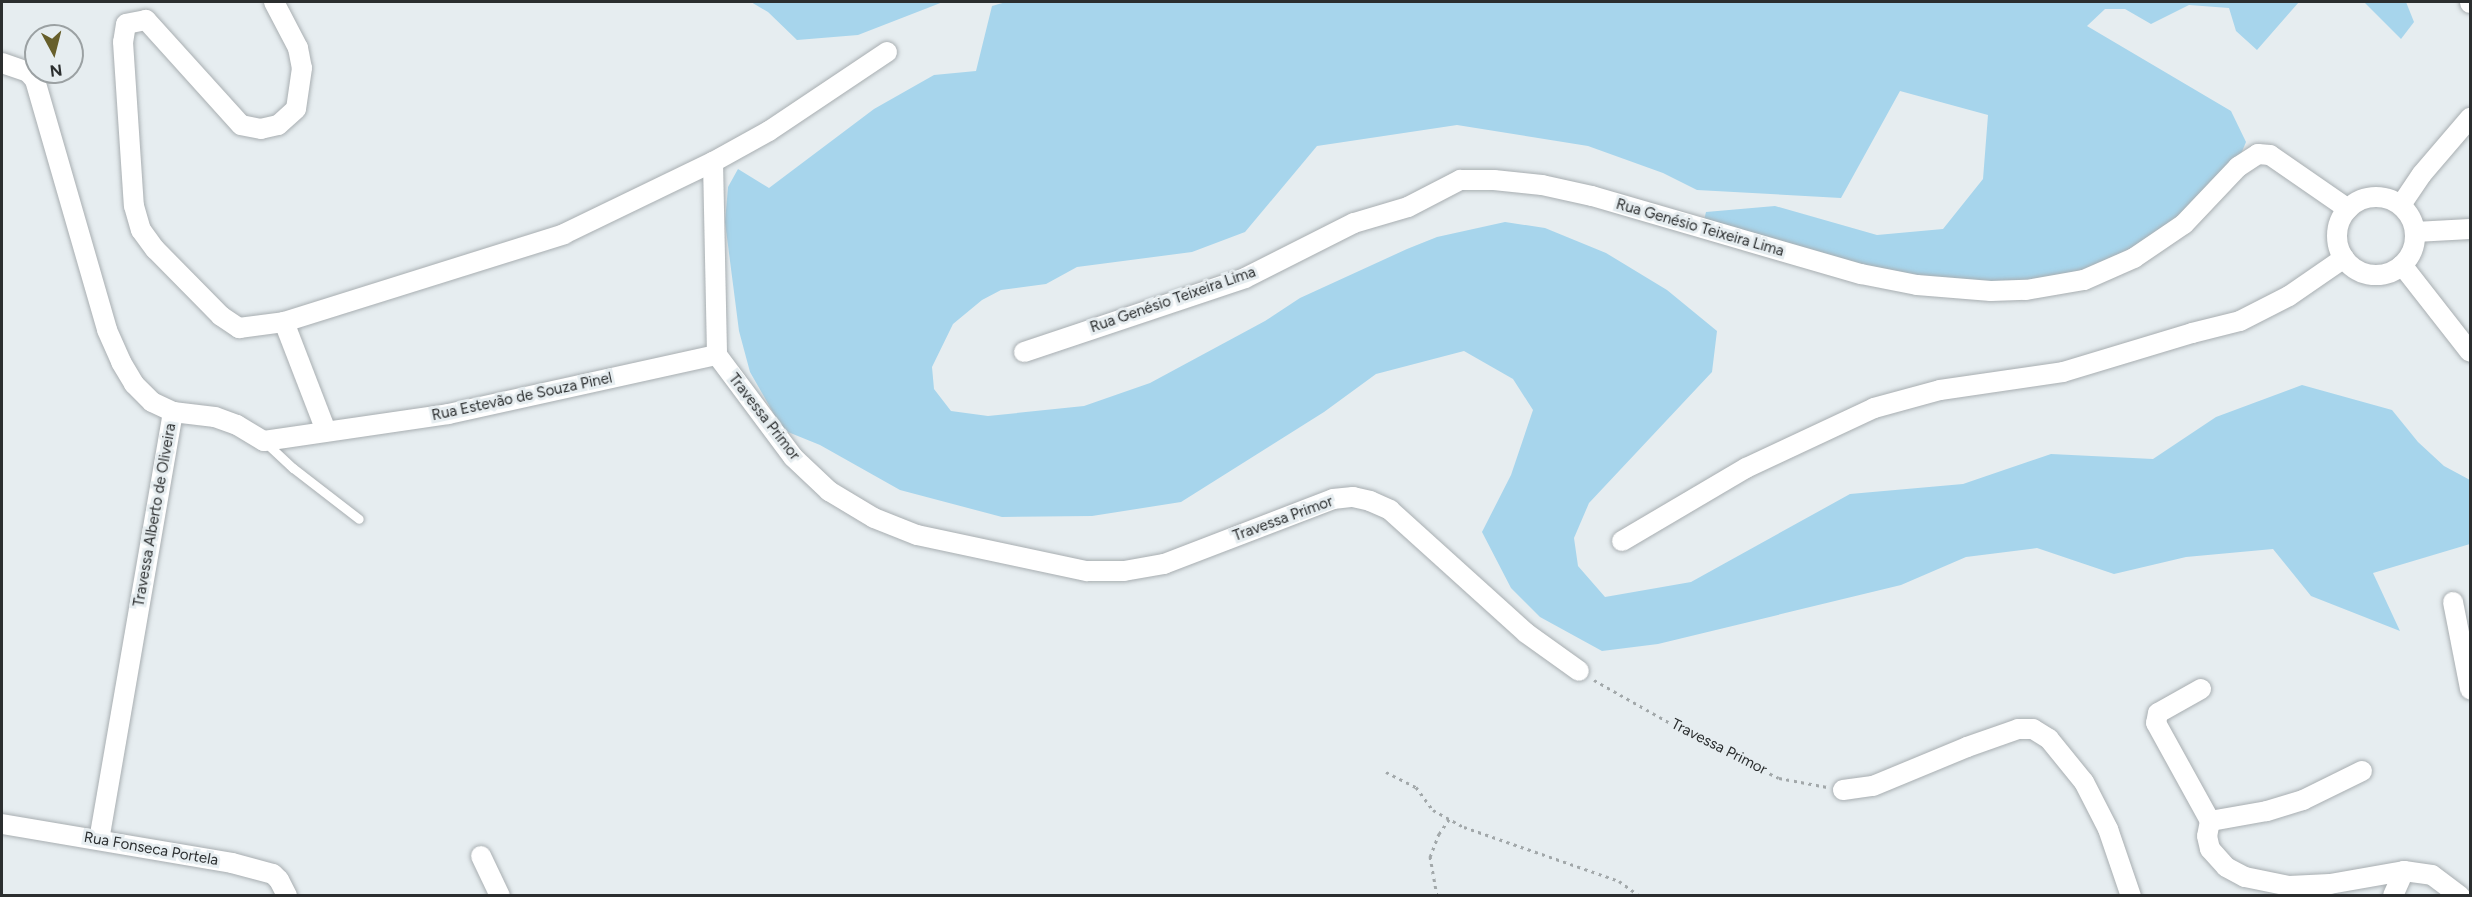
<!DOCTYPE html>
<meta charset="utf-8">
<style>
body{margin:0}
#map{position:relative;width:2472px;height:897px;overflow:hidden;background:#e6edf0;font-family:Figtree,sans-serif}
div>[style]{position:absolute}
.green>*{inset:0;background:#a7d5ec}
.path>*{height:3px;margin-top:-1.5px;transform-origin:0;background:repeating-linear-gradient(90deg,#a2a8aa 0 3px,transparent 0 7.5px)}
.roads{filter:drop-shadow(0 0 2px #a8aeb1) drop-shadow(0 0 2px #a8aeb1)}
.service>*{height:9px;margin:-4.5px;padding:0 4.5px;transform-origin:4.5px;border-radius:4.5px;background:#fff}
.minor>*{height:20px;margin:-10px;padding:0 10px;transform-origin:10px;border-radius:10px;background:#fff}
.minor>.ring{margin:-10px;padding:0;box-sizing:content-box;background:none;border:20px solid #fff;border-radius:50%}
span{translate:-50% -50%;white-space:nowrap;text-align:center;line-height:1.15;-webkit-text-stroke:6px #e6edf0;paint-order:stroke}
.street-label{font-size:15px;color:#2b2e2f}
.frame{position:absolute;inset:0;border:3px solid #2b2e2f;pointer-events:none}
.north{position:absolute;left:24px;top:24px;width:60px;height:60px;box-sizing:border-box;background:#e6edf0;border:2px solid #9ba1a3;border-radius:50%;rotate:173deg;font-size:16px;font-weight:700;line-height:24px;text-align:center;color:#2b2e2f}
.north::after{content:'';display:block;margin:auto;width:21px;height:27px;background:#675f2b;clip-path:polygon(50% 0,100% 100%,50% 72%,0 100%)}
</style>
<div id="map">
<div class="green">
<div style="clip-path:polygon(751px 2px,943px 2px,858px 35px,797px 40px,768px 12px)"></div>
<div style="clip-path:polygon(1006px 2px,2299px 2px,2257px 50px,2236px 31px,2229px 8px,2189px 5px,2151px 24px,2125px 9px,2105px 9px,2087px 26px,2231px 111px,2246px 142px,2238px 161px,2188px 218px,2103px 270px,1983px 289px,1864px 268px,1703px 224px,1706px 212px,1775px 206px,1877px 235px,1943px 229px,1983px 179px,1988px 115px,1900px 91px,1841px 198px,1697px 190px,1663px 173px,1588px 146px,1457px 125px,1317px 146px,1245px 232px,1192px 252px,1077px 267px,1046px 284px,1001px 290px,982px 300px,953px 324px,932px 367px,934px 389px,951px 411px,988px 416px,1084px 406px,1150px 383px,1265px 321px,1300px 298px,1407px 249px,1437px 237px,1505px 222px,1545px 228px,1606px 253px,1667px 290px,1717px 331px,1712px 372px,1589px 503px,1574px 538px,1578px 566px,1605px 597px,1691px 582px,1850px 494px,1963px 484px,2051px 454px,2153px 459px,2216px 417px,2302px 385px,2392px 410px,2418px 442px,2444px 466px,2470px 480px,2470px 544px,2373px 573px,2400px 631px,2311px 596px,2273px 549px,2186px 557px,2114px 574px,2037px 548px,1966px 557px,1901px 585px,1658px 644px,1602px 651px,1540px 617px,1511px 588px,1482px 532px,1511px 475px,1533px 410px,1513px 379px,1464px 351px,1376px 374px,1324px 412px,1181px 502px,1092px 516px,1002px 517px,900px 490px,820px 445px,783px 430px,750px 372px,739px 331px,725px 222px,728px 187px,738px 169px,769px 188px,874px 109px,934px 75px,976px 71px,992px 6px)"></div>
<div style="clip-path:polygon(2364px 2px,2406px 2px,2414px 22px,2401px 39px)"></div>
</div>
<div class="path">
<div style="left:1594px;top:680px;width:124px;rotate:29.5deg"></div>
<div style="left:1702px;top:741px;width:85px;rotate:25.7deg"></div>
<div style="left:1779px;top:778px;width:49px;rotate:10.6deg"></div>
<div style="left:1386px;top:772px;width:34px;rotate:27deg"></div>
<div style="left:1416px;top:787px;width:29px;rotate:54deg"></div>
<div style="left:1433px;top:810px;width:35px;rotate:29deg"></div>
<div style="left:1464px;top:827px;width:164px;rotate:19.2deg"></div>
<div style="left:1619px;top:881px;width:26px;rotate:36deg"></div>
<div style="left:1437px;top:896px;width:40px;rotate:-100deg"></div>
<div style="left:1430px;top:857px;width:25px;rotate:-69deg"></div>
<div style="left:1439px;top:834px;width:18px;rotate:-56deg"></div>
</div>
<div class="roads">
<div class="service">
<div style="left:266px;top:443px;width:37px;rotate:43deg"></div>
<div style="left:293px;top:468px;width:83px;rotate:37.7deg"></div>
</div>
<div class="minor">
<div style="left:274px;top:2px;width:52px;rotate:62.4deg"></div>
<div style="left:298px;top:48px;width:20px;rotate:79deg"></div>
<div style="left:302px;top:68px;width:41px;rotate:98.3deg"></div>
<div style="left:296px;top:109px;width:24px;rotate:138deg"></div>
<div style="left:278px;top:125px;width:17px;rotate:167deg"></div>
<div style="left:261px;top:129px;width:20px;rotate:-169deg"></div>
<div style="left:241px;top:125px;width:142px;rotate:-132.1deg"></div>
<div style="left:146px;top:20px;width:20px;rotate:169deg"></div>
<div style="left:126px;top:24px;width:18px;rotate:99deg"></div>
<div style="left:123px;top:42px;width:164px;rotate:86.2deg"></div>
<div style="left:134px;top:206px;width:25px;rotate:74deg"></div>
<div style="left:141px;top:230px;width:24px;rotate:54deg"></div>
<div style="left:155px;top:249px;width:94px;rotate:45.4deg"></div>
<div style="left:221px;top:316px;width:22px;rotate:34deg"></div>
<div style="left:239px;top:328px;width:45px;rotate:-7.6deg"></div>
<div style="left:284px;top:322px;width:294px;rotate:-17.4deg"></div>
<div style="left:564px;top:234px;width:165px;rotate:-25.8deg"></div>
<div style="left:2470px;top:2px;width:1px;rotate:90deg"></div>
<div style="left:887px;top:52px;width:142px;rotate:146.2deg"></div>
<div style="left:769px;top:131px;width:64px;rotate:151deg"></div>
<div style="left:713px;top:162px;width:193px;rotate:88.8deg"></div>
<div style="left:717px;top:355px;width:127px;rotate:53.3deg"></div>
<div style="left:793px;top:457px;width:50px;rotate:43.4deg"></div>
<div style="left:829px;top:491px;width:52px;rotate:31deg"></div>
<div style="left:874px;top:518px;width:46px;rotate:21.6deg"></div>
<div style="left:917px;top:535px;width:174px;rotate:12deg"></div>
<div style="left:1087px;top:571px;width:37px"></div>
<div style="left:1124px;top:571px;width:41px;rotate:-9.9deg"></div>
<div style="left:1164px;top:564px;width:181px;rotate:-21deg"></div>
<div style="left:1333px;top:499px;width:20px;rotate:-6deg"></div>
<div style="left:1353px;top:497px;width:17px;rotate:13deg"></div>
<div style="left:1370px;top:501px;width:22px;rotate:24deg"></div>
<div style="left:1390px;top:510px;width:183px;rotate:42.1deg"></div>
<div style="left:1526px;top:633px;width:65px;rotate:35.6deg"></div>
<div style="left:2px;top:63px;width:28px;rotate:19deg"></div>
<div style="left:28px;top:72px;width:11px;rotate:49deg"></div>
<div style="left:35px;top:80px;width:260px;rotate:73.9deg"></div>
<div style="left:107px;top:330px;width:35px;rotate:66deg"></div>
<div style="left:121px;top:362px;width:26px;rotate:59deg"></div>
<div style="left:134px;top:384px;width:25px;rotate:45deg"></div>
<div style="left:152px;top:402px;width:23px;rotate:25deg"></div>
<div style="left:173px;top:412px;width:434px;rotate:99.8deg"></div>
<div class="ring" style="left:2337px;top:197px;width:58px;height:58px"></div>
<div style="left:2401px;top:205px;width:37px;rotate:-56deg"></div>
<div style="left:2422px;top:174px;width:74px;rotate:-49.4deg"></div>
<div style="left:2415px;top:232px;width:55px;rotate:-3.1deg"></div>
<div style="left:2402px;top:265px;width:110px;rotate:52deg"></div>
<div style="left:284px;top:322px;width:117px;rotate:68.9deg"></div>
<div style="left:1024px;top:352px;width:233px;rotate:-18.5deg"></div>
<div style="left:1245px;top:278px;width:122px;rotate:-26.8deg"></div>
<div style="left:1354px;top:223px;width:56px;rotate:-16.5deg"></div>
<div style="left:1408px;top:207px;width:59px;rotate:-27.4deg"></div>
<div style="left:1460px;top:180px;width:34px"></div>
<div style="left:1494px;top:180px;width:48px;rotate:5.9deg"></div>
<div style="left:1542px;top:185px;width:51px;rotate:12.4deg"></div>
<div style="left:1592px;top:196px;width:280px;rotate:16.2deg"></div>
<div style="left:1861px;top:274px;width:57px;rotate:11.1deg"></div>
<div style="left:1917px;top:285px;width:74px;rotate:4.6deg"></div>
<div style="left:1991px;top:291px;width:35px;rotate:-2deg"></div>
<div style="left:2026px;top:290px;width:59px;rotate:-9.8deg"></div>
<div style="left:2084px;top:280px;width:55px;rotate:-23.7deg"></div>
<div style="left:2134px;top:258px;width:60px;rotate:-34.2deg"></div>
<div style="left:2184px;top:224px;width:79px;rotate:-46.5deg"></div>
<div style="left:2238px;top:167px;width:24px;rotate:-33deg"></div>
<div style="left:2258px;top:154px;width:12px;rotate:5deg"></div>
<div style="left:2270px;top:155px;width:95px;rotate:34.7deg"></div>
<div style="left:173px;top:412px;width:42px;rotate:6.8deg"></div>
<div style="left:215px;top:417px;width:23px;rotate:20deg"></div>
<div style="left:237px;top:425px;width:31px;rotate:31deg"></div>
<div style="left:264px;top:441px;width:186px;rotate:-8.3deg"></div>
<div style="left:448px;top:414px;width:275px;rotate:-12.4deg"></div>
<div style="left:1622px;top:541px;width:144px;rotate:-30.5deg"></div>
<div style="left:1746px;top:468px;width:141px;rotate:-25.1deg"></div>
<div style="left:1874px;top:408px;width:68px;rotate:-15.3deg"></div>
<div style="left:1940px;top:390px;width:124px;rotate:-8.3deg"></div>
<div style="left:2063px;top:372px;width:135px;rotate:-16.8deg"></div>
<div style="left:2192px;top:333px;width:49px;rotate:-14deg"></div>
<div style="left:2240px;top:321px;width:55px;rotate:-27deg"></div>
<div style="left:2289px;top:296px;width:67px;rotate:-34.6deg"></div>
<div style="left:2453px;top:602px;width:89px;rotate:78.9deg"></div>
<div style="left:2201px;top:689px;width:49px;rotate:150.8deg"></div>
<div style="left:2158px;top:713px;width:10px;rotate:101deg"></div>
<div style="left:2156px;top:723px;width:112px;rotate:61.1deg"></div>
<div style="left:2362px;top:771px;width:66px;rotate:153.8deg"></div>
<div style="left:2303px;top:800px;width:38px;rotate:163deg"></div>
<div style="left:2267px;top:811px;width:58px;rotate:170deg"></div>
<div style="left:2210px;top:821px;width:15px;rotate:101deg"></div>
<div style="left:2207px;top:836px;width:13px;rotate:77deg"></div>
<div style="left:2210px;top:849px;width:24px;rotate:48deg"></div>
<div style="left:2226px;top:867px;width:21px;rotate:28deg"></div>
<div style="left:2245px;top:877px;width:45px;rotate:11.6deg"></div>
<div style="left:2289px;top:886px;width:41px;rotate:-2.8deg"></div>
<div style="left:2330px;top:884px;width:75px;rotate:-10deg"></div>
<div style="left:2404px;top:871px;width:27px;rotate:114deg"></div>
<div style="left:1843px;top:790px;width:30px;rotate:-8deg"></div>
<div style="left:1873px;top:786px;width:102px;rotate:-22.5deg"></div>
<div style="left:1967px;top:747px;width:54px;rotate:-19.4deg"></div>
<div style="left:2018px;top:729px;width:15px"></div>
<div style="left:2033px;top:729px;width:19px;rotate:32deg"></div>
<div style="left:2049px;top:739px;width:55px;rotate:50.9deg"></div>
<div style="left:2084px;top:782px;width:53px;rotate:62.9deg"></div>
<div style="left:2108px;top:829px;width:71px;rotate:71.1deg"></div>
<div style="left:2px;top:824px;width:233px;rotate:9.6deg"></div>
<div style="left:232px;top:863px;width:42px;rotate:15deg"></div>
<div style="left:273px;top:874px;width:8px;rotate:45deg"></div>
<div style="left:279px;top:880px;width:18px;rotate:63deg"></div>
<div style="left:481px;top:856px;width:44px;rotate:64.6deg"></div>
<div style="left:2404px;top:871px;width:28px;rotate:8deg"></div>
<div style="left:2432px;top:875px;width:35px;rotate:37deg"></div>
</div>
</div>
<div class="street-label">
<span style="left:1700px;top:228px;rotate:16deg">Rua Genésio Teixeira Lima</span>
<span style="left:1173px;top:300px;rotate:-19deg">Rua Genésio Teixeira Lima</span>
<span style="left:522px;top:397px;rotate:-12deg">Rua Estevão de Souza Pinel</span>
<span style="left:764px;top:417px;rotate:52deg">Travessa Primor</span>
<span style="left:155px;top:515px;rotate:-80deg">Travessa Alberto de Oliveira</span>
<span style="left:1283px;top:519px;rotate:-20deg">Travessa Primor</span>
<span style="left:1719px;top:747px;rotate:27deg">Travessa Primor</span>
<span style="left:151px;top:849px;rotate:10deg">Rua Fonseca Portela</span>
</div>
<div class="frame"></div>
<div class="north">N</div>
</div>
